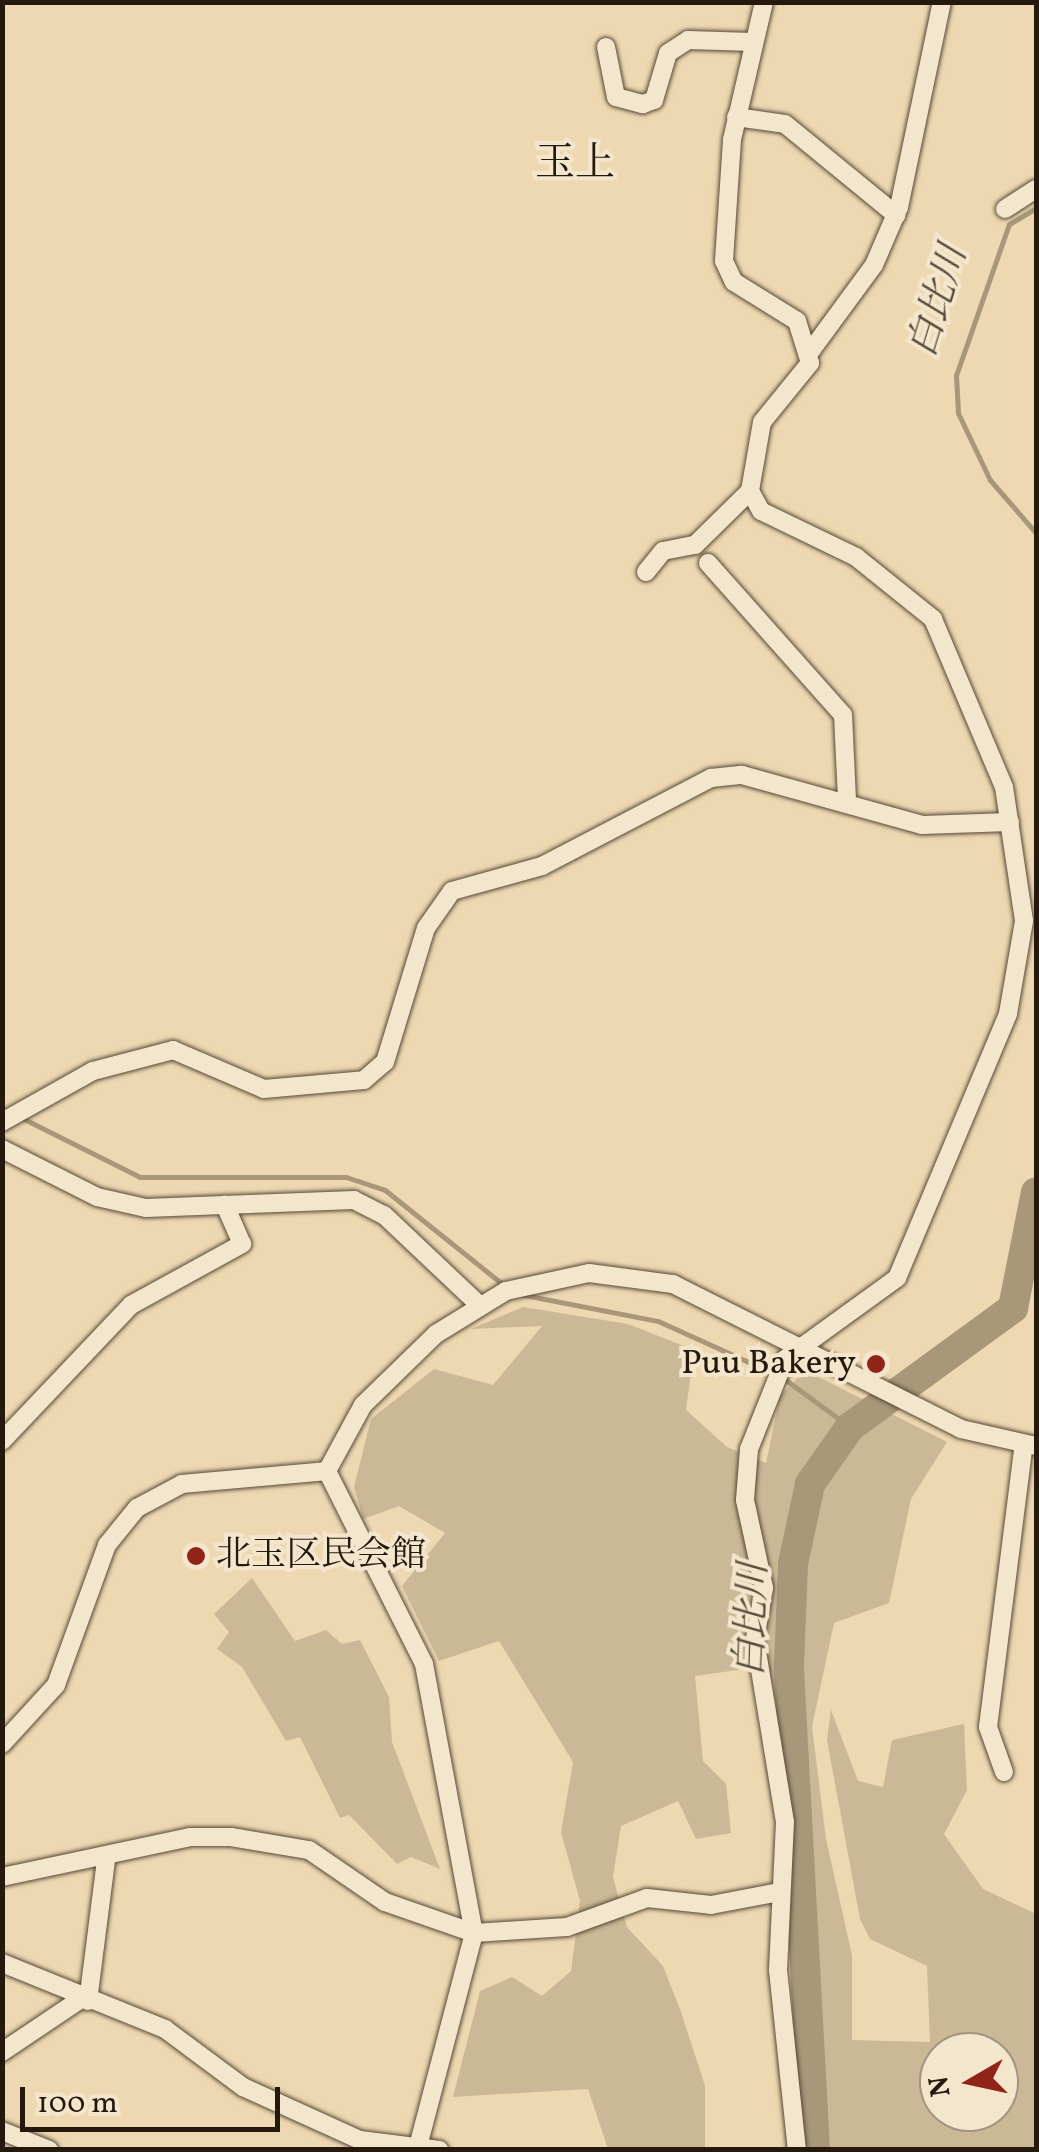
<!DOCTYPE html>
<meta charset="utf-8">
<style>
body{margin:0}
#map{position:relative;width:1039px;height:2152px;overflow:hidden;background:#edd8b2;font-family:Vollkorn,"Noto Serif JP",serif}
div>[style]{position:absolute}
.green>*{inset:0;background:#cbb896}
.stream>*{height:5px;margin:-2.5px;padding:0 2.5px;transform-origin:2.5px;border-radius:2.5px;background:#a9977a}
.river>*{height:30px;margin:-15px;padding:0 15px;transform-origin:15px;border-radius:15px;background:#a9977a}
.roads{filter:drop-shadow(0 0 2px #574936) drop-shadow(0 0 2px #574936)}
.minor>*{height:18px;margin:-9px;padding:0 9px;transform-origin:9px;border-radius:9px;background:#f3e6cd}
.dots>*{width:28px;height:28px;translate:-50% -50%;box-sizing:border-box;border:5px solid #f3e6cd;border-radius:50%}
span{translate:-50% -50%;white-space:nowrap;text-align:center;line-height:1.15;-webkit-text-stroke:8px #f3e6cd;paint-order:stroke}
.poi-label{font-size:35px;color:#25190d}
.right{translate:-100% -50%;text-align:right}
.left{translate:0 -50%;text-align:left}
.water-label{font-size:38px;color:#5a4b39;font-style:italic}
.quarter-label{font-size:40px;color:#25190d}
.frame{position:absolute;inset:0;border:5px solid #25190d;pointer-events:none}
.north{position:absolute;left:919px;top:2032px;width:100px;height:100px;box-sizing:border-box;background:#f3e6cd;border:2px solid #a19480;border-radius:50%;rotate:261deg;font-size:28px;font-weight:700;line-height:40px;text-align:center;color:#25190d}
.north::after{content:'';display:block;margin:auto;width:35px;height:45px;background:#8f2418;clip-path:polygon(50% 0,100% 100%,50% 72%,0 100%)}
.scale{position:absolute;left:20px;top:2087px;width:260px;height:45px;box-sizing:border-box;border:5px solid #25190d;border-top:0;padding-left:12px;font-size:30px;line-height:35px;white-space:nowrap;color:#25190d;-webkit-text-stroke:8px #f3e6cd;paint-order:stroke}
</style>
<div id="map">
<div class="green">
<div style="clip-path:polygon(evenodd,523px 1307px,628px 1324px,694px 1350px,686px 1410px,727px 1447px,766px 1463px,780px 1396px,805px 1370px,947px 1442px,911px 1499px,889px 1603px,834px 1623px,812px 1727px,826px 1839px,852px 1955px,852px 2040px,930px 2042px,927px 1966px,870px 1939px,860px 1919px,827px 1740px,831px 1710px,858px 1781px,883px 1787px,892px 1740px,964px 1724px,967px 1790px,944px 1834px,983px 1889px,1036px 1914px,1036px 2149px,808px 2149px,798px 2095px,792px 1782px,780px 1704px,745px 1669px,695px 1676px,703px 1761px,726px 1784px,731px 1833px,696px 1839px,678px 1801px,621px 1826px,613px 1877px,627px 1927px,663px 1966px,681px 2012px,705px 2086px,705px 2149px,608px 2149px,588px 2089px,453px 2097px,480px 1991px,512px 1977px,542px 1996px,571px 1971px,580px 1901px,561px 1832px,573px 1762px,499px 1641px,439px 1661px,402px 1586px,445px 1533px,399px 1506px,363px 1519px,354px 1487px,371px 1419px,434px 1369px,493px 1385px,542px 1326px,471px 1329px,523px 1307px,939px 2052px,999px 2052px,999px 2112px,939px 2112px,939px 2052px)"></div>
<div style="clip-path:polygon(252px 1578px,295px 1641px,326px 1630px,342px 1644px,360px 1640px,389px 1697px,392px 1742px,440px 1869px,411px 1857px,397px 1864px,349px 1815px,340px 1818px,300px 1737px,286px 1741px,242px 1667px,217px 1649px,229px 1632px,214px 1614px)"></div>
</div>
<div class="stream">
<div style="left:1036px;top:208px;width:31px;rotate:149deg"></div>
<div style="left:1009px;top:224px;width:160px;rotate:109.3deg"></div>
<div style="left:956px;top:375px;width:38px;rotate:87deg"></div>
<div style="left:958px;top:413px;width:74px;rotate:64.5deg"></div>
<div style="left:990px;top:480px;width:70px;rotate:49deg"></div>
<div style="left:22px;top:1118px;width:132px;rotate:26.6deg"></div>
<div style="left:140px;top:1177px;width:206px"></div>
<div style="left:346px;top:1177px;width:41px;rotate:18.4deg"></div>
<div style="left:385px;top:1190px;width:154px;rotate:38.7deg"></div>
<div style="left:519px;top:1294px;width:142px;rotate:11deg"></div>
<div style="left:658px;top:1321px;width:126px;rotate:24.3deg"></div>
<div style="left:783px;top:1378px;width:83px;rotate:36.2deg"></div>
</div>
<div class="river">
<div style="left:815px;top:2150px;width:486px;rotate:-93.1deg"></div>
<div style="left:789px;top:1665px;width:101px;rotate:-87.7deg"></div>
<div style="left:793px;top:1564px;width:82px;rotate:-78deg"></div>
<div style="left:810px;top:1484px;width:70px;rotate:-54.9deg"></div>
<div style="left:850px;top:1427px;width:202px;rotate:-36.1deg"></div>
<div style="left:1013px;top:1308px;width:118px;rotate:-78.8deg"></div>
</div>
<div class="roads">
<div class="minor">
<div style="left:764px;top:2px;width:142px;rotate:103.1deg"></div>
<div style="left:732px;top:140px;width:121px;rotate:93.8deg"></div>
<div style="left:724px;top:261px;width:23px;rotate:65deg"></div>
<div style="left:734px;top:282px;width:74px;rotate:31.8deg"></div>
<div style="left:797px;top:321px;width:44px;rotate:72.8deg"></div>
<div style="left:810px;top:363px;width:76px;rotate:129.1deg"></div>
<div style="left:762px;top:422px;width:70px;rotate:99.9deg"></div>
<div style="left:750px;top:491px;width:23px;rotate:61deg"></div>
<div style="left:761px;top:511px;width:106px;rotate:25.8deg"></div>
<div style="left:856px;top:557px;width:99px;rotate:38.8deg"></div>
<div style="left:933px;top:619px;width:182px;rotate:67.1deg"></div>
<div style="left:1004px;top:787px;width:135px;rotate:81.5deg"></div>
<div style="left:1024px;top:921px;width:94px;rotate:99.8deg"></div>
<div style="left:1008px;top:1014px;width:286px;rotate:112.8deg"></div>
<div style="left:897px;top:1278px;width:138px;rotate:144.1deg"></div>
<div style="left:785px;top:1359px;width:97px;rotate:111.8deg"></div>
<div style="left:749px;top:1449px;width:51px;rotate:94.5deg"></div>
<div style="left:745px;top:1500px;width:90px;rotate:77.8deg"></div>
<div style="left:764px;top:1588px;width:52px;rotate:100deg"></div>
<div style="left:755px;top:1639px;width:185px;rotate:80.7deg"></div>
<div style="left:785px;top:1822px;width:148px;rotate:92.7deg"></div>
<div style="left:778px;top:1970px;width:181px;rotate:84deg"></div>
<div style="left:606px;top:47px;width:51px;rotate:78.7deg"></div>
<div style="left:616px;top:97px;width:28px;rotate:15deg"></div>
<div style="left:643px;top:104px;width:12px;rotate:-20deg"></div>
<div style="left:654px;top:100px;width:49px;rotate:-73.4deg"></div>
<div style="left:668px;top:53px;width:24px;rotate:-33deg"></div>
<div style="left:688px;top:40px;width:65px;rotate:1.8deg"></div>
<div style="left:736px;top:117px;width:49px;rotate:8.1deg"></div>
<div style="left:785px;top:124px;width:144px;rotate:39.3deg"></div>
<div style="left:1005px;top:209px;width:37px;rotate:-33deg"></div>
<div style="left:810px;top:352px;width:108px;rotate:-53.7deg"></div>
<div style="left:874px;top:265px;width:63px;rotate:-66.7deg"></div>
<div style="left:899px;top:207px;width:209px;rotate:-78.2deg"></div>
<div style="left:708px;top:563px;width:203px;rotate:48.4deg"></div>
<div style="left:843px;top:715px;width:86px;rotate:87.3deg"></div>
<div style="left:646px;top:572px;width:27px;rotate:-51deg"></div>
<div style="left:663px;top:551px;width:33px;rotate:-11deg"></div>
<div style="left:695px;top:545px;width:77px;rotate:-44.5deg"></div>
<div style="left:2px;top:1122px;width:104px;rotate:-29.3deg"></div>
<div style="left:93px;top:1071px;width:83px;rotate:-14.7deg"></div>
<div style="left:173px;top:1050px;width:99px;rotate:23.2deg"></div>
<div style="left:264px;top:1089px;width:100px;rotate:-5.1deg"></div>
<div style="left:364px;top:1080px;width:28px;rotate:-41deg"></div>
<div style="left:385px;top:1062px;width:140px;rotate:-73deg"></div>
<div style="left:426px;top:928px;width:45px;rotate:-54.9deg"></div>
<div style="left:452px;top:891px;width:93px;rotate:-15.5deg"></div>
<div style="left:542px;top:866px;width:191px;rotate:-27.5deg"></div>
<div style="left:711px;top:778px;width:31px;rotate:-6deg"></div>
<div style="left:742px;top:775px;width:187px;rotate:15.5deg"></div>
<div style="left:922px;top:825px;width:88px;rotate:-2deg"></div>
<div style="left:2px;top:1149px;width:106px;rotate:26.8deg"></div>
<div style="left:97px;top:1197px;width:50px;rotate:12.7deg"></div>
<div style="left:146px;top:1208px;width:208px;rotate:-2.2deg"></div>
<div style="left:354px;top:1200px;width:34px;rotate:27deg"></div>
<div style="left:384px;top:1215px;width:129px;rotate:43.4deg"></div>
<div style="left:2px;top:1441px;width:187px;rotate:-46.5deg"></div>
<div style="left:131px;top:1305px;width:127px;rotate:-28.8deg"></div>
<div style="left:242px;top:1244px;width:43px;rotate:-113.6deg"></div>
<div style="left:327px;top:1471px;width:75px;rotate:-61.4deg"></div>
<div style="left:363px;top:1405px;width:102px;rotate:-44.2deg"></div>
<div style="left:436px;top:1334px;width:82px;rotate:-31.6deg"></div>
<div style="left:506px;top:1291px;width:85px;rotate:-12.2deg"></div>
<div style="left:589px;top:1273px;width:85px;rotate:7.5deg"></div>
<div style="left:673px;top:1284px;width:322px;rotate:26.7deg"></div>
<div style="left:961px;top:1429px;width:77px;rotate:12.8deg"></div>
<div style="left:327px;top:1471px;width:216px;rotate:63.3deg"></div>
<div style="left:424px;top:1664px;width:274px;rotate:79.5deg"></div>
<div style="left:474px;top:1933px;width:224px;rotate:104.7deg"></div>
<div style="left:2px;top:1744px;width:80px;rotate:-47.5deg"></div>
<div style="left:56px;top:1685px;width:149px;rotate:-70deg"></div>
<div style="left:107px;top:1545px;width:48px;rotate:-51deg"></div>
<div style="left:137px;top:1508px;width:51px;rotate:-28.1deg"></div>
<div style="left:182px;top:1484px;width:146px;rotate:-5.1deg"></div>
<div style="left:1004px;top:1772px;width:48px;rotate:-109.6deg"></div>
<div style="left:988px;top:1727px;width:285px;rotate:-82.8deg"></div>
<div style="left:2px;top:1877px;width:192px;rotate:-12deg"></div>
<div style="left:190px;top:1837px;width:41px"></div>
<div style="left:231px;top:1837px;width:79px;rotate:9.5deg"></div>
<div style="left:309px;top:1850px;width:92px;rotate:34.4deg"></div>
<div style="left:385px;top:1902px;width:94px;rotate:19.2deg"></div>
<div style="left:474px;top:1933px;width:93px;rotate:-3.7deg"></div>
<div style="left:567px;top:1927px;width:85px;rotate:-19.9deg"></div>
<div style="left:647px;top:1898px;width:64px;rotate:6.2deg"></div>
<div style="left:711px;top:1905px;width:69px;rotate:-10.8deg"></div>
<div style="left:2px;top:1963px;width:176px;rotate:22deg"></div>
<div style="left:165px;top:2029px;width:97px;rotate:36.6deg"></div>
<div style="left:243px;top:2087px;width:128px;rotate:24.4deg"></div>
<div style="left:360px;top:2140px;width:80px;rotate:7.2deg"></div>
<div style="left:88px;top:2001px;width:141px;rotate:-82.7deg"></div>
<div style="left:2px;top:2052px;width:95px;rotate:-33.9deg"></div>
<div style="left:2px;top:2131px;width:51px;rotate:22deg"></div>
</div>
</div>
<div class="dots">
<div style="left:876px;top:1364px;background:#8f2418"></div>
<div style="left:196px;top:1556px;background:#8f2418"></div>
</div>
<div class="poi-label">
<span class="right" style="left:856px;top:1364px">Puu Bakery</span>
<span class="left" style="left:216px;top:1556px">北玉区民会館</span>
</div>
<div class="water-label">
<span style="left:940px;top:302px;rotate:-73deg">白比川</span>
<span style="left:754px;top:1620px;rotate:-88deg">白比川</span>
</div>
<div class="quarter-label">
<span style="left:575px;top:165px">玉上</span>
</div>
<div class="frame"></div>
<div class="north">N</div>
<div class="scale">100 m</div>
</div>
